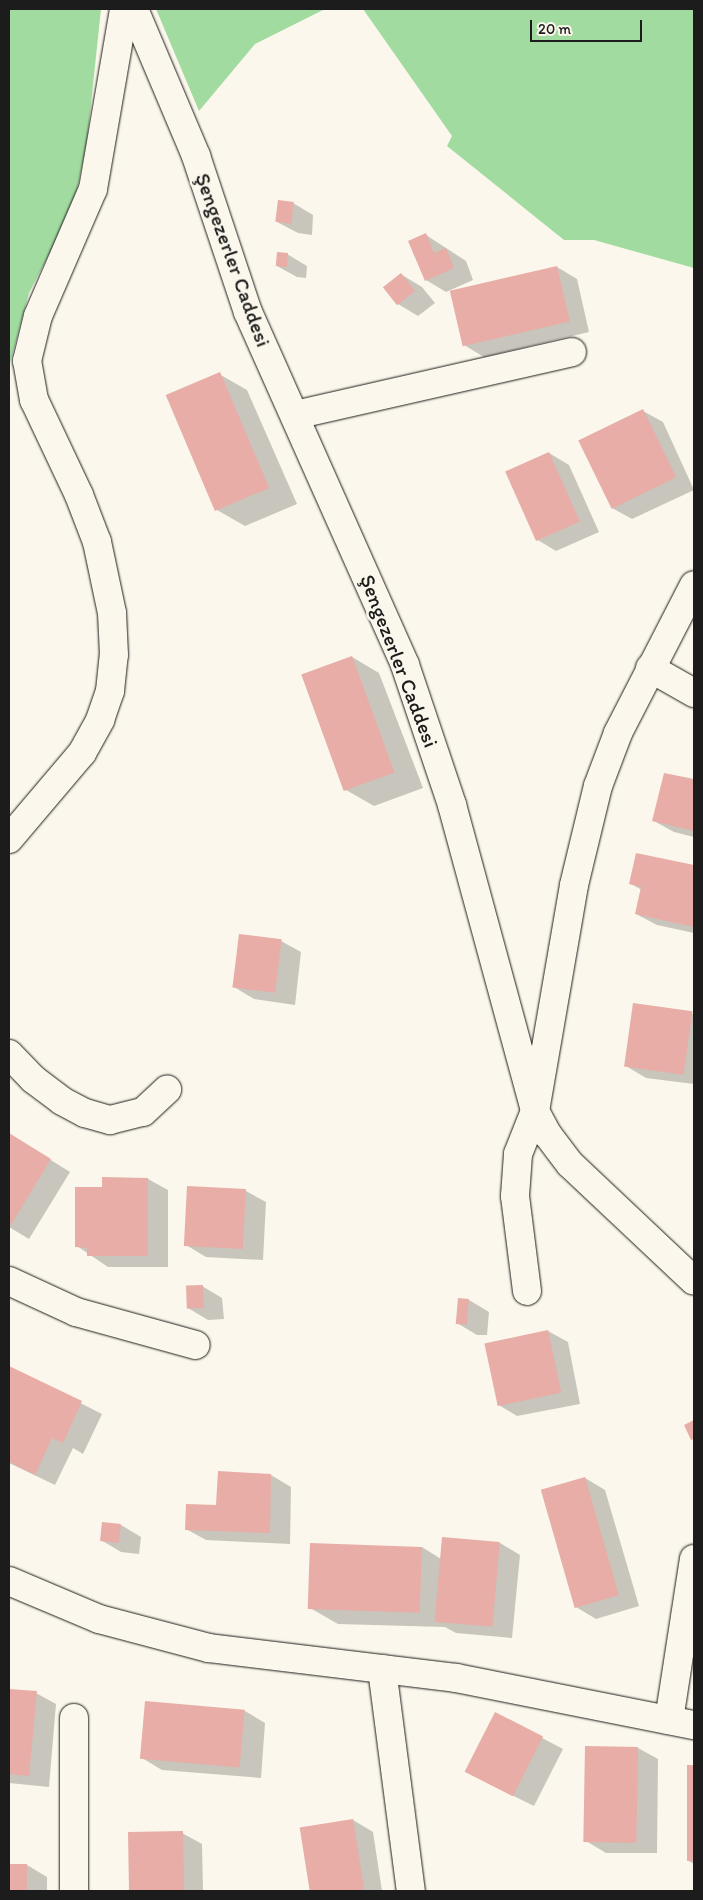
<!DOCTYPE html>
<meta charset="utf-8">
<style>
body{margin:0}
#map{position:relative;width:703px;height:1900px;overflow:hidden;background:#fbf7ec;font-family:Itim,sans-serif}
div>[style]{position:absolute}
.green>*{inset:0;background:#a1dba0}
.shadow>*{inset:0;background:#0003}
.building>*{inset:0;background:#e7ada6;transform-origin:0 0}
.roads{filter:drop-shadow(0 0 1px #1c1c1c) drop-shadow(0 0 1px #1c1c1c)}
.minor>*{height:28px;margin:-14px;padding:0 14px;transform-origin:14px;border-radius:14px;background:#fbf7ec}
span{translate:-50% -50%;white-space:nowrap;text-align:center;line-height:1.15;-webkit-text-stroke:5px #fbf7ec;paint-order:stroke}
.street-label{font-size:21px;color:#1c1c1c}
.frame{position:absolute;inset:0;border:10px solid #1c1c1c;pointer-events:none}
.scale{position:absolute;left:530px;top:20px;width:112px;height:22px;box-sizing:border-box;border:2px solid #1c1c1c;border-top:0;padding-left:6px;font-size:15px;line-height:18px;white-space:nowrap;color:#1c1c1c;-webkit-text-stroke:4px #fbf7ec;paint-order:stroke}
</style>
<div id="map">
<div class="green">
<div style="clip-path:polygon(9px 9px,101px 9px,87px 142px,77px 190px,58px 237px,29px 293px,9px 367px)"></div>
<div style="clip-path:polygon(156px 9px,325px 9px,255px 44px,199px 111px)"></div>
<div style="clip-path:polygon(363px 9px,694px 9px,694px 268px,594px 240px,564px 240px,447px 146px,452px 136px)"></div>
</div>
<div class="shadow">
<div style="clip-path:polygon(293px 203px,313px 215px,312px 235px,298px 233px,277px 222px)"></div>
<div style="clip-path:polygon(426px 235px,466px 261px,473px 280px,446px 292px,426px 280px)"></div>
<div style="clip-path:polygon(287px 254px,307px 266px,306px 278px,297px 277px,277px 266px)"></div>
<div style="clip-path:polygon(557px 267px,577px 279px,589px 332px,484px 357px,464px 345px)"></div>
<div style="clip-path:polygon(402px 275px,422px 287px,435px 303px,418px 316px,398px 304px,386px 288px)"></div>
<div style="clip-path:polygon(219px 374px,247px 390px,297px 504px,245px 526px,217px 510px)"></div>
<div style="clip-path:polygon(643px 411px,663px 422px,694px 490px,632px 519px,612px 508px)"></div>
<div style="clip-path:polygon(549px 453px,569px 465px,599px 532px,556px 551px,536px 539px)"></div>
<div style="clip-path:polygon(352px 657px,379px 673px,423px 788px,374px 806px,346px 790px)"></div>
<div style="clip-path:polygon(665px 774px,694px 781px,694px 837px,674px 832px,654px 821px)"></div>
<div style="clip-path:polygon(637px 854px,694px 867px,694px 933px,657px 925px,636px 914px,642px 890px,631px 884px)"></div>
<div style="clip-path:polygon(281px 941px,301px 952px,295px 1005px,254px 999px,234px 987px)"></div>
<div style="clip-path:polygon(635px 1004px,694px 1014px,694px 1084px,646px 1078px,626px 1066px)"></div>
<div style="clip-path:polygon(9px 1134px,70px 1172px,29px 1239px,9px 1227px)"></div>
<div style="clip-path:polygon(104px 1178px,148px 1179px,168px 1190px,168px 1267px,108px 1267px,77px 1246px,104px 1188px)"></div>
<div style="clip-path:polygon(246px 1191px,266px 1202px,263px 1260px,206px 1257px,186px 1245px)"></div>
<div style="clip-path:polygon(202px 1286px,222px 1298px,224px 1319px,208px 1320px,188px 1308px)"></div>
<div style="clip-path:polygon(459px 1299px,469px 1300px,489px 1312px,487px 1335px,477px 1335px,457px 1323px)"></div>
<div style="clip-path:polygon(548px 1331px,568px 1342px,580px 1404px,517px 1416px,497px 1404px)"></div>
<div style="clip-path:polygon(9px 1367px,102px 1414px,83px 1454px,73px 1448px,55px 1485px,9px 1463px)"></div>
<div style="clip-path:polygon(219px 1473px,271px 1475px,291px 1487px,290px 1544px,206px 1540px,186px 1529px,217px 1507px)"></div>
<div style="clip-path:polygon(585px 1478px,605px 1490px,639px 1606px,596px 1619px,576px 1607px)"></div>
<div style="clip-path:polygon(121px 1525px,141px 1537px,139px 1554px,121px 1552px,101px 1540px)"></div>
<div style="clip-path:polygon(500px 1543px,520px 1555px,512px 1638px,456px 1633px,445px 1627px,338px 1624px,310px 1608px,422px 1547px,441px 1559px)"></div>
<div style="clip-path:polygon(9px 1690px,36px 1693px,56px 1704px,49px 1787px,9px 1783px)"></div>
<div style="clip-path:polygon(146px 1703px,245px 1711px,265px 1723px,261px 1778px,162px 1770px,142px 1758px)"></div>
<div style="clip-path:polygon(495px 1713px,563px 1749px,534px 1806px,487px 1783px)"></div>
<div style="clip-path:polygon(586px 1747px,638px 1748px,658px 1759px,657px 1853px,606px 1853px,586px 1841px)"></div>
<div style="clip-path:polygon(688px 1766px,694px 1766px,694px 1864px,687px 1860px)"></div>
<div style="clip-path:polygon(353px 1820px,373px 1832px,382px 1891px,311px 1891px,301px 1828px)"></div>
<div style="clip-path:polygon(130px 1833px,182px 1833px,202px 1844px,203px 1891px,131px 1891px)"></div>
<div style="clip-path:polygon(9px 1865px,27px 1865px,47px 1877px,47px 1891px,9px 1891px)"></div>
</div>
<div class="building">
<div style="left:278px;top:200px;width:16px;height:22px;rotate:7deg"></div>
<div style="clip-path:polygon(426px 233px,434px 253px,446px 248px,454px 268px,425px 281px,408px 241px)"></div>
<div style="left:277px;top:252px;width:11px;height:14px;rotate:5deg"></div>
<div style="left:557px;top:266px;width:57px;height:110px;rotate:77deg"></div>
<div style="left:401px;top:273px;width:23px;height:23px;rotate:52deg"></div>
<div style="left:220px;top:372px;width:126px;height:59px;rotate:67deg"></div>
<div style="left:643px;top:409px;width:76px;height:72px;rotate:64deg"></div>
<div style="left:549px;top:452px;width:76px;height:48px;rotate:66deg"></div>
<div style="left:352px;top:656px;width:124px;height:54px;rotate:70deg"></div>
<div style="clip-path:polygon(664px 773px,694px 779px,694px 831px,652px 821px)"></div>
<div style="clip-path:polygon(636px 853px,694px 865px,694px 927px,635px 914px,641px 887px,629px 884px)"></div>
<div style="left:239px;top:934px;width:43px;height:54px;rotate:7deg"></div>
<div style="left:633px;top:1003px;width:60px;height:64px;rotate:8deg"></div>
<div style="clip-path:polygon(9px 1133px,51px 1159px,9px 1228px)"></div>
<div style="clip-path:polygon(102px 1177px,148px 1178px,148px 1256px,87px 1256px,87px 1248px,75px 1247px,75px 1187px,102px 1187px)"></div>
<div style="left:187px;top:1186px;width:59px;height:60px;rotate:3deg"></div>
<div style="left:203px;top:1285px;width:23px;height:17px;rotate:88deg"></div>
<div style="left:458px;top:1298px;width:11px;height:26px;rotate:5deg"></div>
<div style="left:548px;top:1330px;width:64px;height:65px;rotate:78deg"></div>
<div style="clip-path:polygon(9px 1366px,82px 1401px,63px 1443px,52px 1438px,35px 1475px,9px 1462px)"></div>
<div style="clip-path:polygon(694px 1420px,694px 1439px,691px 1440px,684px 1425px)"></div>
<div style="clip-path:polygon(218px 1471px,271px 1474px,270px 1533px,185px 1530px,186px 1504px,216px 1505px)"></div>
<div style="left:585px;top:1477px;width:123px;height:46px;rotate:74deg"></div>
<div style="left:102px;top:1522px;width:19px;height:19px;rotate:6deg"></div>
<div style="left:442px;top:1537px;width:58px;height:85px;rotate:5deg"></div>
<div style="left:310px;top:1543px;width:112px;height:66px;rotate:2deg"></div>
<div style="clip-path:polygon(9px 1689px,37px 1691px,29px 1776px,9px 1774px)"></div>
<div style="left:145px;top:1701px;width:100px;height:58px;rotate:5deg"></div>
<div style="left:495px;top:1712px;width:54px;height:67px;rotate:27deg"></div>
<div style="left:585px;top:1746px;width:53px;height:96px;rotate:1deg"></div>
<div style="left:687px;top:1765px;width:7px;height:96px"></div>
<div style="left:353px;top:1819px;width:73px;height:54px;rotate:81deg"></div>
<div style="left:183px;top:1831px;width:60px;height:55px;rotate:89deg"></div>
<div style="left:9px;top:1864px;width:18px;height:27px"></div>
</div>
<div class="roads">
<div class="minor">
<div style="left:134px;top:9px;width:160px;rotate:67.1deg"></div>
<div style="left:196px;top:156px;width:164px;rotate:71.6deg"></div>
<div style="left:248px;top:312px;width:386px;rotate:66deg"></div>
<div style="left:405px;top:665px;width:148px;rotate:71.4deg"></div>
<div style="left:452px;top:805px;width:317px;rotate:74.8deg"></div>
<div style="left:535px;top:1111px;width:27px;rotate:62deg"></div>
<div style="left:548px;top:1135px;width:36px;rotate:53deg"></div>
<div style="left:570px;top:1164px;width:170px;rotate:43.3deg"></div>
<div style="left:295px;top:415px;width:284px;rotate:-12.8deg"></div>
<div style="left:650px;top:668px;width:51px;rotate:29.6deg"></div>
<div style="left:9px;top:839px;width:113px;rotate:-49.7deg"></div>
<div style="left:82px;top:753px;width:38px;rotate:-61deg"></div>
<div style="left:100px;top:720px;width:31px;rotate:-71deg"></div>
<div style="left:110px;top:691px;width:36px;rotate:-84deg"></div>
<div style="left:114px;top:655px;width:42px;rotate:-92.7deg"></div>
<div style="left:112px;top:613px;width:73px;rotate:-101.9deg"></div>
<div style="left:97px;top:542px;width:50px;rotate:-111deg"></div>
<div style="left:79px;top:495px;width:105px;rotate:-115.3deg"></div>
<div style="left:34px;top:400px;width:40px;rotate:-100deg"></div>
<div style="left:27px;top:361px;width:46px;rotate:-76.3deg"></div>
<div style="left:38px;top:316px;width:138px;rotate:-66.6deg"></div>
<div style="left:93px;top:189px;width:183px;rotate:-80.2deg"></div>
<div style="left:9px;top:1054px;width:35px;rotate:46deg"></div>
<div style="left:33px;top:1079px;width:36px;rotate:37deg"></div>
<div style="left:62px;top:1101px;width:26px;rotate:28deg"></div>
<div style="left:85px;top:1113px;width:26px;rotate:16deg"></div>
<div style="left:110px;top:1120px;width:34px;rotate:-14deg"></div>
<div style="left:143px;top:1112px;width:33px;rotate:-43deg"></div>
<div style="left:9px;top:1281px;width:74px;rotate:24.8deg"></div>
<div style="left:76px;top:1312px;width:124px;rotate:15.4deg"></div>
<div style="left:527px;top:1291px;width:96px;rotate:-97.2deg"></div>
<div style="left:515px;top:1196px;width:42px;rotate:-85.9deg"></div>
<div style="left:518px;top:1154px;width:46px;rotate:-68.4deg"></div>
<div style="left:535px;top:1111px;width:229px;rotate:-80.2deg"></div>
<div style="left:574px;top:885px;width:102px;rotate:-76.4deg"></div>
<div style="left:598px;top:786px;width:57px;rotate:-69.3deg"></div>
<div style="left:618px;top:733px;width:166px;rotate:-62.8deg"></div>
<div style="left:9px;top:1581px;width:98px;rotate:22.9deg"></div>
<div style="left:99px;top:1619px;width:114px;rotate:14.8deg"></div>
<div style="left:209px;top:1648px;width:249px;rotate:6.9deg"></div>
<div style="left:456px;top:1678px;width:243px;rotate:11.2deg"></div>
<div style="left:382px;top:1669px;width:224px;rotate:82.6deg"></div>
<div style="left:669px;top:1720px;width:163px;rotate:-81.2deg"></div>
<div style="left:74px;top:1891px;width:173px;rotate:-90deg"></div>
</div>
</div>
<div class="street-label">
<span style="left:233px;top:260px;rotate:70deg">Şengezerler Caddesi</span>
<span style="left:399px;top:661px;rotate:69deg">Şengezerler Caddesi</span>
</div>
<div class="frame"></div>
<div class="scale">20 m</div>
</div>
